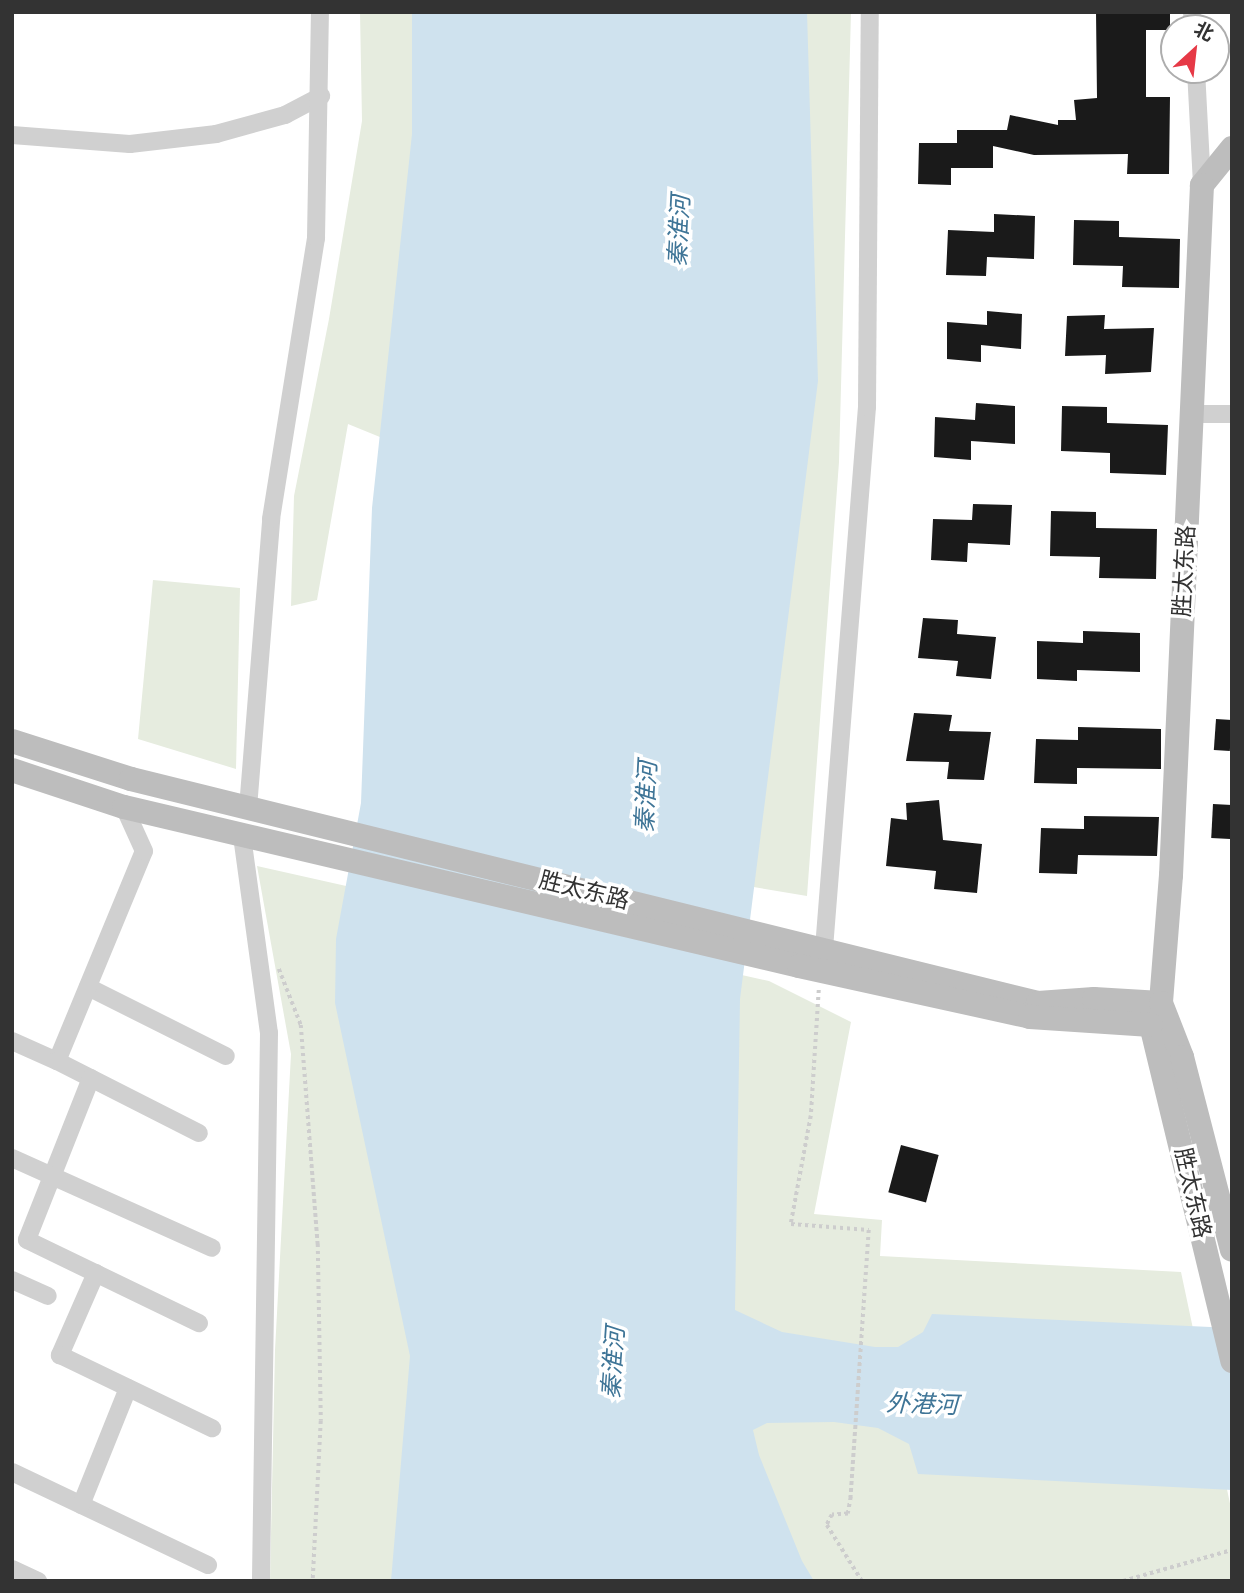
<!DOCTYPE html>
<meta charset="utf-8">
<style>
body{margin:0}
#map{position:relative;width:1244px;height:1593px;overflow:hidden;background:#fff;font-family:"Work Sans","Noto Sans SC",sans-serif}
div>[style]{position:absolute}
.green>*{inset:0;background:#e6ecdf}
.water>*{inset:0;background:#cfe2ee}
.building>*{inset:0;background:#1a1a1a;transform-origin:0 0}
.path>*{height:3.5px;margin-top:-1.75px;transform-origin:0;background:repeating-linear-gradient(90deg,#cdcdcd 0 3.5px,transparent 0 7px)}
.street>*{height:18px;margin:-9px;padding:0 9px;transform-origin:9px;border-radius:9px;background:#d0d0d0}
.secondary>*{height:24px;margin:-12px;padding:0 12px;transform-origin:12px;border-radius:12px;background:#bdbdbd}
span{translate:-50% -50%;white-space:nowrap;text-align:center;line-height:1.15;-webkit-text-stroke:7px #fff;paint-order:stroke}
.street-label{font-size:23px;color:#333}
.water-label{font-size:24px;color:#3f7597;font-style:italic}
.frame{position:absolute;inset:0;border:14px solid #333;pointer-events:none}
.north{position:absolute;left:1160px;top:14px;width:70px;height:70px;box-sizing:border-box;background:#fff;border:2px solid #adadad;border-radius:50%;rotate:27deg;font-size:19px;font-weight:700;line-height:28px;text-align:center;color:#333}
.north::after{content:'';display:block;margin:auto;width:24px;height:32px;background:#e63946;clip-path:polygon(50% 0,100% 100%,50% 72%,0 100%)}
</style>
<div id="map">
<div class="green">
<div style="clip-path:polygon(360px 12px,851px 12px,839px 462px,807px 896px,736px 884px,760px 592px,348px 424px,317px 600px,291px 606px,294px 496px,329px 319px,362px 121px)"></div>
<div style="clip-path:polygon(153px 580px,240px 588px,236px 769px,138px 739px)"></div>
<div style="clip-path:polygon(257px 866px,769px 981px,851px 1022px,814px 1214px,882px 1220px,880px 1256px,1181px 1272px,1232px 1513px,1232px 1581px,270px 1581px,275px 1350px,291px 1054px)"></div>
</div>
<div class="water">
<div style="clip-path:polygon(412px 12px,807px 12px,818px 381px,740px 999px,735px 1310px,782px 1332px,875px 1347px,898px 1347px,923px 1332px,932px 1314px,1232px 1328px,1232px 1490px,918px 1474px,909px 1444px,878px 1428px,834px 1422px,767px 1423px,753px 1430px,759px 1455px,802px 1561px,814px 1581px,391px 1581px,410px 1356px,335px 1003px,336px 939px,361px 803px,372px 508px,412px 134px)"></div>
</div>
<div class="building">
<div style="clip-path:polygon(1096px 12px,1170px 12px,1170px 30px,1146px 30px,1146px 97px,1170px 97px,1169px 174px,1127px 174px,1128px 154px,1034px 155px,993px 146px,993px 168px,951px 168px,951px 185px,918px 184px,919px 143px,957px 143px,957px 130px,1007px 130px,1010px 115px,1058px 125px,1058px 120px,1076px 120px,1074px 100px,1097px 98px)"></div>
<div style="clip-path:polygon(994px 214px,1035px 216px,1034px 259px,987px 257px,986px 276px,946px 275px,948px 230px,994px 232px)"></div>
<div style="clip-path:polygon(1074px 220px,1119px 221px,1119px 237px,1180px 239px,1179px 288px,1122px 287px,1123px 266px,1073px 265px)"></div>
<div style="clip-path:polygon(987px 311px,1022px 314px,1021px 349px,981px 345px,981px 362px,947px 359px,947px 322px,987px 325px)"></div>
<div style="clip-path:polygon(1105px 315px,1104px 329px,1154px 328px,1151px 372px,1105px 374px,1106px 355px,1065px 356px,1067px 316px)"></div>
<div style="clip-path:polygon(976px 403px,1015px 406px,1015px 444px,971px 441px,971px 460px,934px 457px,935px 417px,975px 420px)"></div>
<div style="clip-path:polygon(1062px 406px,1107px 407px,1107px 423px,1168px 425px,1166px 475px,1110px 473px,1110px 453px,1061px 451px)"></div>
<div style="clip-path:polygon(973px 504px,1012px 505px,1010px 545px,968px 543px,967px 562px,931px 560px,933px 519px,972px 520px)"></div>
<div style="clip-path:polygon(1051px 511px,1096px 512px,1096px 528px,1157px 529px,1156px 579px,1099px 578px,1100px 557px,1050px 556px)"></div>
<div style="clip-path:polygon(923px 618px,958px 620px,957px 634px,996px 637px,991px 679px,956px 676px,958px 661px,918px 658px)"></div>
<div style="clip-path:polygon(1083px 631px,1140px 633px,1140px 672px,1077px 670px,1077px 681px,1037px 679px,1037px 641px,1083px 643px)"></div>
<div style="clip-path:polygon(914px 713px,952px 715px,949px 731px,991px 732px,984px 780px,947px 779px,949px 762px,906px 761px)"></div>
<div style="left:1216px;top:719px;width:16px;height:31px;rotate:4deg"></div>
<div style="clip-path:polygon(1078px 727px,1161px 729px,1161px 769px,1077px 768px,1077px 784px,1034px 783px,1036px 739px,1078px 740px)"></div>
<div style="clip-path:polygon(939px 800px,943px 840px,982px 844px,977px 893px,934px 889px,936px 871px,886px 866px,891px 818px,907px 820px,906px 803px)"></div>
<div style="left:1213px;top:804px;width:19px;height:34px;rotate:3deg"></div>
<div style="clip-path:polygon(1084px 816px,1159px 817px,1157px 856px,1078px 855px,1077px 874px,1039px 873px,1041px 828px,1084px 829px)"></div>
<div style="left:901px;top:1145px;width:39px;height:49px;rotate:15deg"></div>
</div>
<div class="path">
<div style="left:279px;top:969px;width:60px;rotate:68.6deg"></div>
<div style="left:301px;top:1025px;width:220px;rotate:85.6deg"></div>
<div style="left:318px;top:1244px;width:177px;rotate:89deg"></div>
<div style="left:321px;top:1421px;width:160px;rotate:92.9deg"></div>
<div style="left:819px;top:990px;width:126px;rotate:93.6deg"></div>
<div style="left:811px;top:1116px;width:110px;rotate:100.5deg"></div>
<div style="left:791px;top:1224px;width:78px;rotate:4.4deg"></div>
<div style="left:869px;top:1230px;width:268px;rotate:93.9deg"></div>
<div style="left:851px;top:1497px;width:17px;rotate:100deg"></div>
<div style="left:848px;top:1514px;width:16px;rotate:176deg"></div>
<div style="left:832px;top:1515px;width:11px;rotate:117deg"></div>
<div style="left:827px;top:1525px;width:66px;rotate:58deg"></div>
<div style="left:1123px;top:1581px;width:113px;rotate:-15.9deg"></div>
</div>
<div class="street">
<div style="left:1192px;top:12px;width:16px;rotate:86deg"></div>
<div style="left:1196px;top:70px;width:115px;rotate:87deg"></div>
<div style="left:12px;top:135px;width:118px;rotate:4.4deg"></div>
<div style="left:130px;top:144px;width:87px;rotate:-6.6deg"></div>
<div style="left:216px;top:134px;width:72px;rotate:-15.4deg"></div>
<div style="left:285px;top:115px;width:41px;rotate:-27.8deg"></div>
<div style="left:1192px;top:414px;width:40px"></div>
<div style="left:248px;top:808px;width:290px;rotate:-85.4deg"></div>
<div style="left:271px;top:519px;width:285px;rotate:-80.9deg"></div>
<div style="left:316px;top:238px;width:226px;rotate:-89deg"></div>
<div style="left:242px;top:836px;width:199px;rotate:82.2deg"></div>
<div style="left:269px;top:1033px;width:548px;rotate:90.84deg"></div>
<div style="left:823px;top:961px;width:556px;rotate:-85.46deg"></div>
<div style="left:867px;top:407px;width:395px;rotate:-89.6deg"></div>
<div style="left:88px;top:987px;width:154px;rotate:26.6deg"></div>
<div style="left:12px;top:1041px;width:49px;rotate:24deg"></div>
<div style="left:57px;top:1061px;width:227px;rotate:-67.5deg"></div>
<div style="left:144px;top:851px;width:48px;rotate:-114.4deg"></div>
<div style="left:57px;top:1061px;width:159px;rotate:26.9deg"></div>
<div style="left:91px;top:1078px;width:174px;rotate:111.6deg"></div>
<div style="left:27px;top:1240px;width:191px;rotate:25.8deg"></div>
<div style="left:12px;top:1158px;width:219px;rotate:24.2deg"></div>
<div style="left:96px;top:1273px;width:90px;rotate:113.7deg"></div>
<div style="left:60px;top:1355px;width:169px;rotate:25.7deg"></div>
<div style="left:12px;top:1280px;width:39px;rotate:24deg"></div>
<div style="left:12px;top:1472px;width:217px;rotate:25.4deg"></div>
<div style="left:81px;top:1505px;width:126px;rotate:-68.1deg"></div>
<div style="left:12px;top:1569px;width:29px;rotate:25deg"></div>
</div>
<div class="secondary">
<div style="left:1232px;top:148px;width:48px;rotate:129deg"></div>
<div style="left:1202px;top:185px;width:691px;rotate:92.57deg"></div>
<div style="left:1171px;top:875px;width:128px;rotate:94.5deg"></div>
<div style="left:1161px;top:1003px;width:24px;rotate:114deg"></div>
<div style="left:1151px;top:1025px;width:346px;rotate:76.4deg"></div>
<div style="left:12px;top:741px;width:125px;rotate:17.7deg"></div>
<div style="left:131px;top:779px;width:934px;rotate:13.87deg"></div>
<div style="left:1038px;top:1003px;width:56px;rotate:-4.1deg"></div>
<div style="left:1094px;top:999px;width:67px;rotate:3.4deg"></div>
<div style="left:1161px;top:1003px;width:58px;rotate:68.7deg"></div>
<div style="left:1182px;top:1057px;width:199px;rotate:75.5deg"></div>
<div style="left:12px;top:770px;width:118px;rotate:18.3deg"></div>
<div style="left:124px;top:807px;width:693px;rotate:13.25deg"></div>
<div style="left:799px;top:966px;width:237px;rotate:12.4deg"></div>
<div style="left:1030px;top:1017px;width:121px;rotate:3.8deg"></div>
</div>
<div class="street-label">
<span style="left:1185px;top:571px;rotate:-87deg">胜太东路</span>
<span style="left:584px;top:891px;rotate:14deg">胜太东路</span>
<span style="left:1192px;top:1193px;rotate:77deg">胜太东路</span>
</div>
<div class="water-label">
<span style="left:680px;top:231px;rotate:-87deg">秦淮河</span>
<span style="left:647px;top:797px;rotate:-87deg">秦淮河</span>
<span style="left:614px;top:1363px;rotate:-86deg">秦淮河</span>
<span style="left:922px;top:1405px;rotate:2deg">外港河</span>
</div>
<div class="frame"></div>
<div class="north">北</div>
</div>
